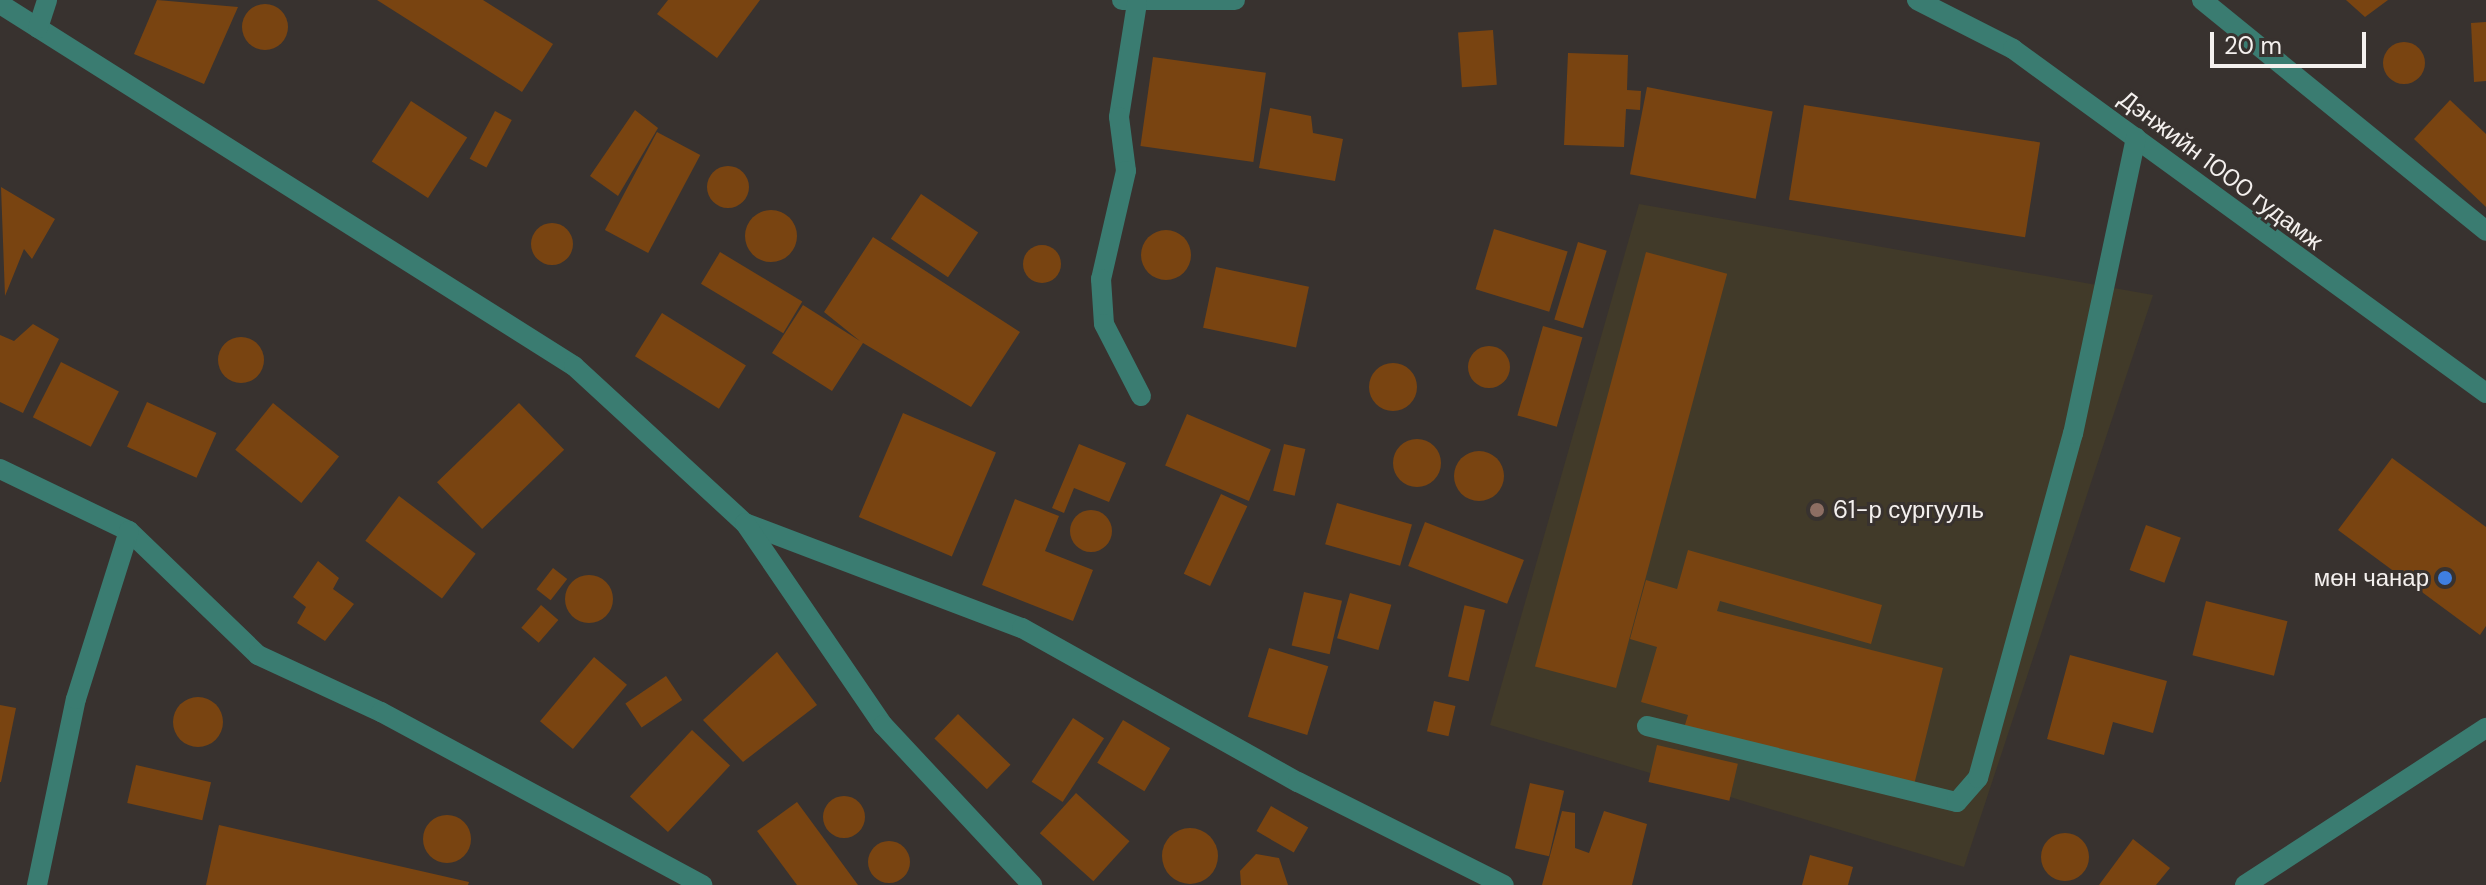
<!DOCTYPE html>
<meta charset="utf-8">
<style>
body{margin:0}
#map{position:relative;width:2486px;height:885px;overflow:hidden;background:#38322f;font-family:"DM Sans",sans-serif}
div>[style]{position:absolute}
.education>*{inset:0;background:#413a29}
.building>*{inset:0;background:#794411;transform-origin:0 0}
.round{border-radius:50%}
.minor>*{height:20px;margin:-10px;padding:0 10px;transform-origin:10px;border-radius:10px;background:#3a7c71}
.dots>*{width:22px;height:22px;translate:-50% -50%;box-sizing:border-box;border:4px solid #38322f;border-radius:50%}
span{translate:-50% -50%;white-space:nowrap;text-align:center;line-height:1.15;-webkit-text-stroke:6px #38322f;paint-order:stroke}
.street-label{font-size:24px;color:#f4f0ee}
.poi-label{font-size:24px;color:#f4f0ee}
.left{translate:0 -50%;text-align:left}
.right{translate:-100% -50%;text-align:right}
.scale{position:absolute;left:2210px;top:32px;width:156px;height:36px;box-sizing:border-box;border:4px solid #f4f0ee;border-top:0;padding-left:10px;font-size:24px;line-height:28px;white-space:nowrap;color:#f4f0ee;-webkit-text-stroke:6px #38322f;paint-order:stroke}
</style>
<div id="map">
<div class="education">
<div style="clip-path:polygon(1639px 204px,2153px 295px,1964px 867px,1490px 725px)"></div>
</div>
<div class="building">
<div style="clip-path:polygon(157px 0,238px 7px,204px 84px,134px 54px)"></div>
<div style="clip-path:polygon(377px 0,483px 0,553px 44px,522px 92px)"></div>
<div style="clip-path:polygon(668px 0,760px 0,717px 58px,657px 14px)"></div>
<div style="clip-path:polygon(2346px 0,2388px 0,2365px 17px)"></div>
<div class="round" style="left:242px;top:4px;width:46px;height:46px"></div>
<div style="clip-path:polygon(2486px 22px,2486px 81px,2474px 82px,2471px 23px)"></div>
<div style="left:1493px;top:30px;width:55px;height:35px;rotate:86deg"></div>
<div class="round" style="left:2383px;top:42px;width:42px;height:42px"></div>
<div style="clip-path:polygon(1568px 53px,1628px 55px,1627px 90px,1641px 91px,1640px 110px,1626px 109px,1624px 147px,1564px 145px)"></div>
<div style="left:1153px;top:57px;width:114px;height:90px;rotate:8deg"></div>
<div style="left:1647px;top:87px;width:128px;height:89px;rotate:11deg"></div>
<div style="clip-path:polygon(2450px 100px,2486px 134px,2486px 207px,2414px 139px)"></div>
<div style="left:411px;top:101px;width:67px;height:72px;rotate:33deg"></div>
<div style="left:1804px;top:105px;width:239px;height:96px;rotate:9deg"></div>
<div style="clip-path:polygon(1270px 108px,1311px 116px,1313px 133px,1343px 139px,1335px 181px,1259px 168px)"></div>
<div style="clip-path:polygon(635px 110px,658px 128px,618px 196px,590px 176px)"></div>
<div style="left:495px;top:111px;width:19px;height:54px;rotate:28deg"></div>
<div style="left:657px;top:132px;width:49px;height:111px;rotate:28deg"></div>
<div class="round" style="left:707px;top:166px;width:42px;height:42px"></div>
<div style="clip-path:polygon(1px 187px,55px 219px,32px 259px,24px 249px,5px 296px)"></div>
<div style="left:921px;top:194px;width:69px;height:54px;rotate:34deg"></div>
<div class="round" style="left:745px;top:210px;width:52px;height:52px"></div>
<div class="round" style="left:531px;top:223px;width:42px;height:42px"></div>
<div style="left:1494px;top:229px;width:77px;height:63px;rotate:17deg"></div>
<div class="round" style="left:1141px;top:230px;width:50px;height:50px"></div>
<div style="clip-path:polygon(873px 237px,1020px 332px,971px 407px,863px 343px,832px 391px,772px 353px,803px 305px,860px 341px,824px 312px)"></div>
<div style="left:1578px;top:242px;width:30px;height:81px;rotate:17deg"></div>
<div class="round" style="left:1023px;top:245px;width:38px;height:38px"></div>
<div style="left:720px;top:252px;width:96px;height:37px;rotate:31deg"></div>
<div style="left:1646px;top:252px;width:84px;height:429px;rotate:15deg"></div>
<div style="left:1216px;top:267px;width:95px;height:62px;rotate:12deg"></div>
<div style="left:662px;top:313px;width:99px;height:51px;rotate:32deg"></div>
<div style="clip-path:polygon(33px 324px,59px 339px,23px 413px,0 402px,0 335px,14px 341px)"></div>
<div style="left:1543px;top:326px;width:41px;height:93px;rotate:16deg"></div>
<div class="round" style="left:218px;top:337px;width:46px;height:46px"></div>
<div class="round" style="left:1468px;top:346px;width:42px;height:42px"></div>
<div style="left:61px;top:362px;width:65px;height:62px;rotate:27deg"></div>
<div class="round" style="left:1369px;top:363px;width:48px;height:48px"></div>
<div style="left:147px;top:402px;width:76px;height:49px;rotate:24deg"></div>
<div style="left:273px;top:403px;width:85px;height:60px;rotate:39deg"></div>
<div style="left:519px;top:403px;width:65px;height:114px;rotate:46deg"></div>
<div style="left:903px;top:413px;width:101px;height:113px;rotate:23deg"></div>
<div style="left:1187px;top:414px;width:91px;height:56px;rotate:23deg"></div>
<div class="round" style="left:1393px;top:439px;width:48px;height:48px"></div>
<div style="clip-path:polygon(1079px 444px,1126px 463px,1109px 502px,1074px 488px,1064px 513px,1052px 508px)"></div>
<div style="left:1284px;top:444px;width:22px;height:48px;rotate:13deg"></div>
<div class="round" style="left:1454px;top:451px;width:50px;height:50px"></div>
<div style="clip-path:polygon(2392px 458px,2486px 527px,2486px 626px,2480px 635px,2338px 530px)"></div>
<div style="left:1221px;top:494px;width:29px;height:88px;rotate:25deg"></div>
<div style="left:399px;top:496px;width:96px;height:56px;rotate:37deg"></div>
<div style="clip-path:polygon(1015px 499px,1059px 516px,1045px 551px,1093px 570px,1073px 621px,982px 585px)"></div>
<div style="left:1337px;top:503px;width:78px;height:43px;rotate:16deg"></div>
<div class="round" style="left:1070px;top:510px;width:42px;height:42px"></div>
<div style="left:1425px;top:522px;width:106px;height:47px;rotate:21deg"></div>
<div style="left:2146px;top:525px;width:37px;height:48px;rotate:20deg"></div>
<div style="clip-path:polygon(1688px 550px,1882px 605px,1871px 644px,1720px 601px,1717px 611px,1943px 668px,1914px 785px,1684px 728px,1688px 715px,1641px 702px,1657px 647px,1630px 639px,1646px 580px,1677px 589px)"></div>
<div style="clip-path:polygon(318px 561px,339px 578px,333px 589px,354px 604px,325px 641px,297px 623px,306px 607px,293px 597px)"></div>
<div style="left:553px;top:568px;width:18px;height:27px;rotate:38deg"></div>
<div class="round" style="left:565px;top:575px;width:48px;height:48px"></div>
<div style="left:1304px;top:592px;width:39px;height:55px;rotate:13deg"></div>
<div style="left:1350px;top:593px;width:43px;height:47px;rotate:16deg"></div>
<div style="left:2206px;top:601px;width:84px;height:56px;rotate:14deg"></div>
<div style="left:541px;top:605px;width:23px;height:30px;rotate:41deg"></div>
<div style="left:1485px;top:610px;width:73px;height:21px;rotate:103deg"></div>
<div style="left:1269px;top:648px;width:62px;height:72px;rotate:17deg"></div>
<div style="clip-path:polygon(777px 652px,817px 705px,743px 762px,703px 720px)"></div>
<div style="clip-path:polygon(2070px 655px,2167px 681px,2153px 733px,2113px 722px,2104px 755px,2047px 739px)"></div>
<div style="left:594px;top:657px;width:43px;height:84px;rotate:40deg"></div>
<div style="left:666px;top:676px;width:29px;height:49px;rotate:56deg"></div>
<div class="round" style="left:173px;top:697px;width:50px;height:50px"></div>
<div style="left:1434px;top:701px;width:22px;height:31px;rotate:13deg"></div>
<div style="clip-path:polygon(0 705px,16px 708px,1px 782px,0 782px)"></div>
<div style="left:958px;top:714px;width:73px;height:34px;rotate:44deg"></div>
<div style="left:1073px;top:718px;width:37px;height:76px;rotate:33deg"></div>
<div style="left:1123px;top:720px;width:55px;height:50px;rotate:31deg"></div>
<div style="left:692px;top:730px;width:52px;height:91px;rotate:43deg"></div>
<div style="left:1657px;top:745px;width:83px;height:38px;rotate:13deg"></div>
<div style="left:136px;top:765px;width:77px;height:39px;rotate:13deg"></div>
<div style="left:1530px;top:783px;width:35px;height:67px;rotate:13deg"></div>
<div style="left:1076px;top:793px;width:72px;height:54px;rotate:42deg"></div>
<div class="round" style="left:823px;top:796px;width:42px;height:42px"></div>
<div style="clip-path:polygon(797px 802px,858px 885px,797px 885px,757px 831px)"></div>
<div style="left:1271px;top:806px;width:43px;height:29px;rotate:30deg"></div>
<div style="clip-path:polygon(1562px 811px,1575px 813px,1575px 848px,1589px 853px,1604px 811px,1647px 824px,1632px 885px,1542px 885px)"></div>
<div class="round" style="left:423px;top:815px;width:48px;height:48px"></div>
<div style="clip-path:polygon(219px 825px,469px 882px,468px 885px,206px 885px)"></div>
<div class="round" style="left:1162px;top:828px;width:56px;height:56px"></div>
<div class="round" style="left:2041px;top:833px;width:48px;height:48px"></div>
<div style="clip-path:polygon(2133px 839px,2170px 868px,2156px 885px,2099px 885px)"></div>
<div class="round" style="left:868px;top:841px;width:42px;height:42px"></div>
<div style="clip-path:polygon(1256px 854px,1279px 858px,1288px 885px,1241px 885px,1240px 871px)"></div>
<div style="clip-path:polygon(1810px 855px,1853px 867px,1848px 885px,1802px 885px)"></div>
</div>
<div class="minor">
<div style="left:1122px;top:0;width:113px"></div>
<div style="left:1917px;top:0;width:108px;rotate:27deg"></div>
<div style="left:2013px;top:49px;width:585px;rotate:36.03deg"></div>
<div style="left:2202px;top:0;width:366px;rotate:39.1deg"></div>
<div style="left:1137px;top:3px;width:115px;rotate:99deg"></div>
<div style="left:1119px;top:117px;width:54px;rotate:82.6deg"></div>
<div style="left:1126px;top:171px;width:111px;rotate:103deg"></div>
<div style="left:1101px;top:279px;width:45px;rotate:86.2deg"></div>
<div style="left:1104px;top:324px;width:81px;rotate:62.8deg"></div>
<div style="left:0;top:4px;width:679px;rotate:32.24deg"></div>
<div style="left:574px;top:366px;width:232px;rotate:42.6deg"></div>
<div style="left:745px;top:523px;width:296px;rotate:20.8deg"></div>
<div style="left:1022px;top:628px;width:316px;rotate:29.2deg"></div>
<div style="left:1298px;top:782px;width:230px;rotate:26.6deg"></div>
<div style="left:38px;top:28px;width:29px;rotate:-72deg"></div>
<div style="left:0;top:469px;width:143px;rotate:25.7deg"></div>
<div style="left:129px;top:531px;width:179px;rotate:43.9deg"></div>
<div style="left:258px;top:655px;width:136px;rotate:24.9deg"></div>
<div style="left:381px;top:712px;width:365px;rotate:28.3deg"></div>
<div style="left:745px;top:523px;width:245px;rotate:55.7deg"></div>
<div style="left:883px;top:725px;width:219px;rotate:47deg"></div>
<div style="left:1647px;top:726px;width:319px;rotate:13.8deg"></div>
<div style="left:1957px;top:802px;width:32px;rotate:-49deg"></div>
<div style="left:1978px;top:778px;width:357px;rotate:-74.6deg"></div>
<div style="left:2073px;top:434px;width:303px;rotate:-78deg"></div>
<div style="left:37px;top:885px;width:190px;rotate:-78.2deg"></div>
<div style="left:76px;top:699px;width:176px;rotate:-72.5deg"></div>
<div style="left:2245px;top:885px;width:288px;rotate:-33.1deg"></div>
</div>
<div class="dots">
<div style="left:1817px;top:510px;background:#8d6e63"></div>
<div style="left:2445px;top:578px;background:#3f7fe0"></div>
</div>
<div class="street-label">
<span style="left:2221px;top:170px;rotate:37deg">Дэнжийн 1000 гудамж</span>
</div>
<div class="poi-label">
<span class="left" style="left:1833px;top:510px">61-р сургууль</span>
<span class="right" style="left:2429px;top:578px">мөн чанар</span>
</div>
<div class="scale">20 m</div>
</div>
